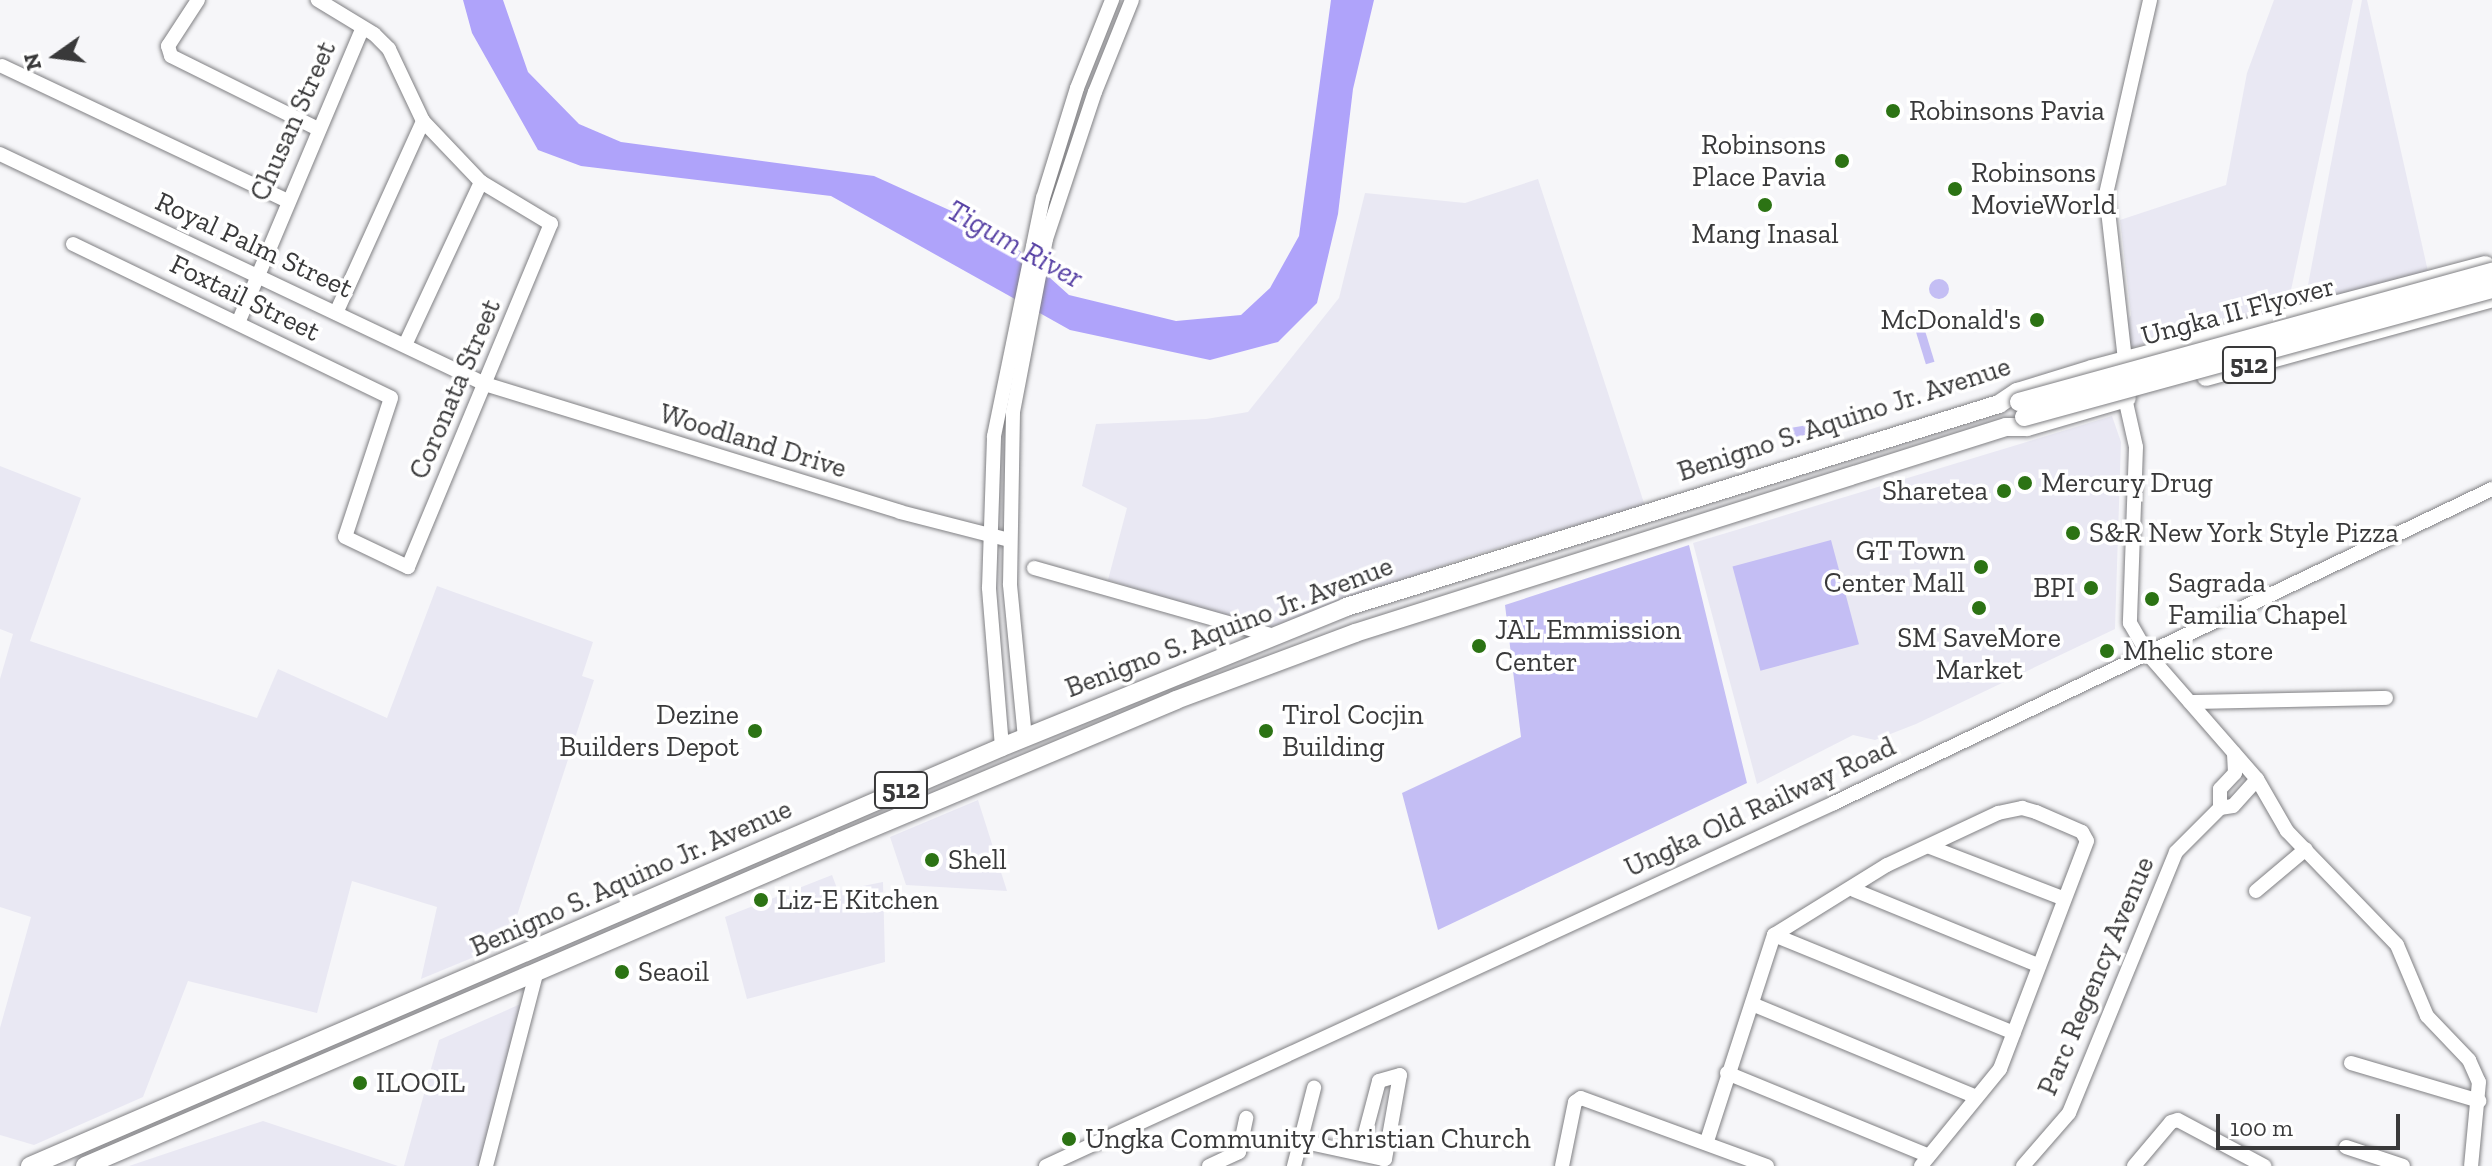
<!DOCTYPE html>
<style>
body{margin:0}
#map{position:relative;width:2492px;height:1166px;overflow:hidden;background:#f6f6f9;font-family:"Zilla Slab",serif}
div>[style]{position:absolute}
.built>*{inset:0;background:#e9e8f3}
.green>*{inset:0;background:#c4bef4;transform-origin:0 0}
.round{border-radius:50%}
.water>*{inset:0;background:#afa3fa}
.roads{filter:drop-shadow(0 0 2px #808083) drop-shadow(0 0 2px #808083)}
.minor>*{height:14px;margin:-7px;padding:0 7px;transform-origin:7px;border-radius:7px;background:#fff}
.major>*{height:18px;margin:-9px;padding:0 9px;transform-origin:9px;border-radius:9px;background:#fff}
.bridges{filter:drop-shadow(0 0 2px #808083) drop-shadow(0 0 2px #808083)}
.major-bridge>*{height:18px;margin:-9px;padding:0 9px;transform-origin:9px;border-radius:9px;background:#fff}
.dots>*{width:22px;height:22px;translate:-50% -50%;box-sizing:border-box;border:4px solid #fff;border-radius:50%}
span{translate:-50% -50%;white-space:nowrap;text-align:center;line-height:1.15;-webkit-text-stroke:7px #fff;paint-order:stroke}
.shield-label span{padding:2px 6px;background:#fff;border:2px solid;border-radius:6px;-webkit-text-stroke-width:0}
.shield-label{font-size:26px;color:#39393a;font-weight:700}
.poi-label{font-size:28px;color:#39393a}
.left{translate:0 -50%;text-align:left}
.right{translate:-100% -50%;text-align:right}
.street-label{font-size:28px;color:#39393a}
.water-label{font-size:30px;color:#5842a5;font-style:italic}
.north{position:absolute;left:16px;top:16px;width:80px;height:80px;-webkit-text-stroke:6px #fff;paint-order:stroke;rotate:256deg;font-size:22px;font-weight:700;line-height:32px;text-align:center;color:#39393a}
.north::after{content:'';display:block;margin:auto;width:28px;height:36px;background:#39393a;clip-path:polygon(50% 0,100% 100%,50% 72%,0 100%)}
.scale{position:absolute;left:2216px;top:1114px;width:184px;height:36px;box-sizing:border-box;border:4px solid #39393a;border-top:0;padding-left:10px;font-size:24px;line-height:28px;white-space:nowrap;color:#39393a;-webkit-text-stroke:6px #fff;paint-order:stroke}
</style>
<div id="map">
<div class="built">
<div style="clip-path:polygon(2274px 0,2353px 0,2288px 304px,2126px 349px,2124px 327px,2131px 315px,2120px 220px,2226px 185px,2247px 73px)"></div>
<div style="clip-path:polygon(2362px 0,2367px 0,2429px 276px,2304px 306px)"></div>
<div style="clip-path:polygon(1538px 179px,1645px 506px,1470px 556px,1266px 629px,1108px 580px,1127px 508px,1082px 486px,1096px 424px,1206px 419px,1248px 412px,1339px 298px,1365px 193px,1465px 203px)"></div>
<div style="clip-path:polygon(2112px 416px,2121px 442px,2115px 629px,1916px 724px,1875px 740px,1853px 735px,1757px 784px,1693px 543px)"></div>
<div style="clip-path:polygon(0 466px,81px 498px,30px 641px,257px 718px,278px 669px,387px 718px,437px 586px,593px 642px,582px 676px,594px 680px,508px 943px,421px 979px,437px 907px,352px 881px,317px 1013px,188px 981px,143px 1097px,34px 1145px,0 1135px,0 1028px,31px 917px,0 907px,0 679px,13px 634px,0 629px)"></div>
<div style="clip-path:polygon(978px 800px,1007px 891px,906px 885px,890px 837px)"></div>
<div style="clip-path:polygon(832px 875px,838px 891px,883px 882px,885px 962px,747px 999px,725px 917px)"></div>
<div style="clip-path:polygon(523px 1003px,479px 1166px,404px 1166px,439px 1040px)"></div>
<div style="clip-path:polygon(263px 1121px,398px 1166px,129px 1166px)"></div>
</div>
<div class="green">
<div class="round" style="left:1929px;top:279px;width:20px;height:20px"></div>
<div style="left:1919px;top:311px;width:53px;height:9px;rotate:73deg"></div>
<div style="clip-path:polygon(1808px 425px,1811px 433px,1788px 440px,1784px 429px)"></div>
<div style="left:1831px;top:540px;width:108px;height:102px;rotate:75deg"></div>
<div style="clip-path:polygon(1689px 545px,1747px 783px,1438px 930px,1402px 793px,1521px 737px,1505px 605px)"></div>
</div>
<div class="water">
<div style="clip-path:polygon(463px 0,503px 0,528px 72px,579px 124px,621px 142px,874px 176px,1000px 233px,1069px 295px,1176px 321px,1241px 315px,1270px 288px,1299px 236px,1331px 0,1374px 0,1353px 89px,1338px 214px,1317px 303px,1278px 342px,1210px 360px,1070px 330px,831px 196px,581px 166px,538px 150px,472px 33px)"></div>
</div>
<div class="roads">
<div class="minor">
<div style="left:198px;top:0;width:55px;rotate:123.1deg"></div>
<div style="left:168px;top:46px;width:10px;rotate:73deg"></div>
<div style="left:171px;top:56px;width:162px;rotate:26.4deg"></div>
<div style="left:2px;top:66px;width:314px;rotate:25.3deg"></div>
<div style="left:0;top:154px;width:537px;rotate:25.37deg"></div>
<div style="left:485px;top:384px;width:434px;rotate:17.1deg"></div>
<div style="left:900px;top:512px;width:113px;rotate:14.4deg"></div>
<div style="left:73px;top:244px;width:353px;rotate:25.8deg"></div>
<div style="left:391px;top:398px;width:146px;rotate:108.3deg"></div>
<div style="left:345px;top:537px;width:70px;rotate:25.5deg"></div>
<div style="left:408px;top:567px;width:372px;rotate:-67.4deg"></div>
<div style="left:551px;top:224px;width:82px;rotate:-149deg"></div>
<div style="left:481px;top:182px;width:84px;rotate:-133.6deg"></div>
<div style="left:423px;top:121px;width:80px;rotate:-115.3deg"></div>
<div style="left:389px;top:49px;width:21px;rotate:-135deg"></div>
<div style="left:374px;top:34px;width:66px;rotate:-148.7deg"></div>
<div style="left:336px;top:313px;width:211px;rotate:-65.6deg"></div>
<div style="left:238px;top:323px;width:319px;rotate:-67.1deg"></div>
<div style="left:405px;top:345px;width:180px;rotate:-65deg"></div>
<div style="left:2125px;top:360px;width:167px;rotate:-96.5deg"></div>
<div style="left:2106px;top:194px;width:199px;rotate:-77.2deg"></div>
<div style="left:2125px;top:398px;width:50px;rotate:77.3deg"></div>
<div style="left:2136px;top:447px;width:176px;rotate:92deg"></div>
<div style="left:2130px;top:623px;width:34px;rotate:60deg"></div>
<div style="left:2147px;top:653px;width:167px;rotate:48.9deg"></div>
<div style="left:2257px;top:779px;width:60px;rotate:60deg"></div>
<div style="left:2287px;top:831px;width:158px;rotate:46deg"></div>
<div style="left:2397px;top:945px;width:77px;rotate:67.1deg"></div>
<div style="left:2427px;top:1016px;width:61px;rotate:46.3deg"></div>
<div style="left:2469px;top:1060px;width:24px;rotate:66deg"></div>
<div style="left:2479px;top:1082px;width:84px;rotate:95.4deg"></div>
<div style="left:1034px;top:568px;width:250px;rotate:15.8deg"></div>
<div style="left:2190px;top:702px;width:196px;rotate:-1.2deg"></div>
<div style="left:1025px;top:738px;width:155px;rotate:-95.6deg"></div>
<div style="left:1010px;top:584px;width:172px;rotate:-89deg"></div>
<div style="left:1013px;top:412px;width:176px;rotate:-79.2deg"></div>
<div style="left:1046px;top:239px;width:155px;rotate:-71.6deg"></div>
<div style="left:1095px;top:92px;width:99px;rotate:-68.1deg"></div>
<div style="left:1002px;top:747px;width:160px;rotate:-94.7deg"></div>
<div style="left:989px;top:588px;width:152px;rotate:-88.1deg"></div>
<div style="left:994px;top:436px;width:243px;rotate:-78.4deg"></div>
<div style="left:1043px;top:198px;width:115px;rotate:-72.8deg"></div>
<div style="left:1077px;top:88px;width:95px;rotate:-68.3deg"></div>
<div style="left:2220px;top:808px;width:19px;rotate:-90deg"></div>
<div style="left:2220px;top:789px;width:22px;rotate:-47deg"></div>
<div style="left:2235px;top:773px;width:20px;rotate:-93deg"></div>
<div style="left:2220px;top:808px;width:13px;rotate:-9deg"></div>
<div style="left:2233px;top:806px;width:36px;rotate:-48deg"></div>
<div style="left:1930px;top:847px;width:142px;rotate:21.1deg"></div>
<div style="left:1854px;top:890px;width:199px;rotate:22.2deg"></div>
<div style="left:2256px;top:891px;width:65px;rotate:-40deg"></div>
<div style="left:1774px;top:935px;width:259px;rotate:22.2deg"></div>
<div style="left:1752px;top:1004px;width:243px;rotate:22.5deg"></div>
<div style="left:2351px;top:1063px;width:134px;rotate:16.5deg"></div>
<div style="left:1727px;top:1073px;width:218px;rotate:22.3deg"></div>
<div style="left:1300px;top:1141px;width:85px;rotate:12.2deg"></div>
<div style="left:1383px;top:1159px;width:2px"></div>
<div style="left:1385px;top:1159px;width:85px;rotate:-79.9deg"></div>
<div style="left:1400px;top:1075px;width:22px;rotate:164deg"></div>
<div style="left:1379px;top:1081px;width:74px;rotate:104.8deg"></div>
<div style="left:1707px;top:1141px;width:217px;rotate:-72deg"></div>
<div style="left:1774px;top:935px;width:133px;rotate:-31.8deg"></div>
<div style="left:1887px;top:865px;width:123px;rotate:-25.1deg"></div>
<div style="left:1998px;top:813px;width:25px;rotate:-12deg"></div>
<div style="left:2022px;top:808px;width:15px;rotate:16deg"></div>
<div style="left:2036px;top:812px;width:50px;rotate:23.5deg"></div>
<div style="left:2082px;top:832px;width:10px;rotate:61deg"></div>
<div style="left:2087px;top:841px;width:244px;rotate:110.9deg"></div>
<div style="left:2000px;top:1069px;width:125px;rotate:129.2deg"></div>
<div style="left:2346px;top:1147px;width:60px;rotate:18.4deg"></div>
<div style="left:486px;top:1166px;width:198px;rotate:-75.4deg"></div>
<div style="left:1046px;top:1166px;width:868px;rotate:-24.73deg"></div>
<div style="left:1834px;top:803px;width:729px;rotate:-25.51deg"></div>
<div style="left:1209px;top:1166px;width:33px;rotate:-25deg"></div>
<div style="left:1239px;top:1152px;width:35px;rotate:-78deg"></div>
<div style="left:1294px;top:1166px;width:81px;rotate:-75.6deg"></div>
<div style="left:1562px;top:1166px;width:65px;rotate:-78.5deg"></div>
<div style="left:1575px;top:1102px;width:7px;rotate:-34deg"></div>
<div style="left:1581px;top:1098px;width:198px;rotate:20.1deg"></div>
<div style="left:2023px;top:1166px;width:70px;rotate:-49deg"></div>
<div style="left:2069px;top:1113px;width:282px;rotate:-67.7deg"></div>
<div style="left:2176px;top:852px;width:62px;rotate:-45deg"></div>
<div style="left:2134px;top:1166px;width:57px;rotate:-49.9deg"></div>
<div style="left:2171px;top:1122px;width:7px;rotate:-16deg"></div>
<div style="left:2178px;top:1120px;width:98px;rotate:28.1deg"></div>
</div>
<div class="major">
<div style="left:2206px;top:377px;width:297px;rotate:-15.4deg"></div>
<div style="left:30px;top:1166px;width:1058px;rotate:-23.32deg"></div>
<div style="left:1002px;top:747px;width:371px;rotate:-22.1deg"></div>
<div style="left:1346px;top:607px;width:684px;rotate:-17.27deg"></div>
<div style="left:1999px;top:404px;width:22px;rotate:-34deg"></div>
<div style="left:2017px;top:392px;width:78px;rotate:-17deg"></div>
<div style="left:2092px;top:369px;width:407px;rotate:-14.8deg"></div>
<div style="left:85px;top:1166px;width:823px;rotate:-23.26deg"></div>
<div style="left:841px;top:841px;width:363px;rotate:-22.8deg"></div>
<div style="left:1176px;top:700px;width:191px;rotate:-20.5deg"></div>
<div style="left:1355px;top:633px;width:683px;rotate:-17.56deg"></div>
<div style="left:2006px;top:427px;width:21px"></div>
<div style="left:2027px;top:427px;width:104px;rotate:-16.2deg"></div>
</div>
</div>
<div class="bridges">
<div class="major-bridge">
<div style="left:2019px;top:402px;width:491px;rotate:-15.4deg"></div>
<div style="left:2024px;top:417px;width:485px;rotate:-15.3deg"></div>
</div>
</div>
<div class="dots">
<div style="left:1893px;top:111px;background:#2c7314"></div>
<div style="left:1842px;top:161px;background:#2c7314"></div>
<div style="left:1955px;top:189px;background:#2c7314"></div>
<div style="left:1765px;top:205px;background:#2c7314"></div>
<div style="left:2037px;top:320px;background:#2c7314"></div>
<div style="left:2025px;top:483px;background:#2c7314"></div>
<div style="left:2004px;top:491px;background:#2c7314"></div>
<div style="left:2073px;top:533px;background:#2c7314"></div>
<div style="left:1981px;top:567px;background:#2c7314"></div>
<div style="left:2091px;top:588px;background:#2c7314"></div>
<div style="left:2152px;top:599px;background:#2c7314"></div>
<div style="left:1979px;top:608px;background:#2c7314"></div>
<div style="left:1479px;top:646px;background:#2c7314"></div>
<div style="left:2107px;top:651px;background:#2c7314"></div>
<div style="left:755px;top:731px;background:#2c7314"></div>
<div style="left:1266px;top:731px;background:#2c7314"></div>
<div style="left:932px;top:860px;background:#2c7314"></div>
<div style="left:761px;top:900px;background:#2c7314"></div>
<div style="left:622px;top:972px;background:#2c7314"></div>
<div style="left:360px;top:1083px;background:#2c7314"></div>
<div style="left:1069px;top:1139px;background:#2c7314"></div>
</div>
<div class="shield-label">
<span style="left:2249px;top:365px">512</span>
<span style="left:901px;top:790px">512</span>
</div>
<div class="poi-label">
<span class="left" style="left:1909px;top:111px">Robinsons Pavia</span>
<span class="right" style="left:1826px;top:161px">Robinsons<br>Place Pavia</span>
<span class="left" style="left:1971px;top:189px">Robinsons<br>MovieWorld</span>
<span style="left:1765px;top:234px">Mang Inasal</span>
<span class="right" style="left:2021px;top:320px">McDonald's</span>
<span class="left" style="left:2041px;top:483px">Mercury Drug</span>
<span class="right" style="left:1988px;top:491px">Sharetea</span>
<span class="left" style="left:2089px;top:533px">S&amp;R New York Style Pizza</span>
<span class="right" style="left:1965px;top:567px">GT Town<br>Center Mall</span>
<span class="left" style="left:2168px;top:599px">Sagrada<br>Familia Chapel</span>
<span class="right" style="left:2075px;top:588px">BPI</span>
<span class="left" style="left:1495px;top:646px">JAL Emmission<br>Center</span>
<span style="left:1979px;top:654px">SM SaveMore<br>Market</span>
<span class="left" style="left:2123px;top:651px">Mhelic store</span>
<span class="right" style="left:739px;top:731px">Dezine<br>Builders Depot</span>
<span class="left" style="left:1282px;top:731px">Tirol Cocjin<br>Building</span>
<span class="left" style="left:948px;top:860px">Shell</span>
<span class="left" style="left:777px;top:900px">Liz-E Kitchen</span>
<span class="left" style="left:638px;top:972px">Seaoil</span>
<span class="left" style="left:376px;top:1083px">ILOOIL</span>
<span class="left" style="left:1085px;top:1139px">Ungka Community Christian Church</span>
</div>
<div class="street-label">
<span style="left:293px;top:121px;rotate:-66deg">Chusan Street</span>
<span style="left:254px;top:245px;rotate:25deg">Royal Palm Street</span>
<span style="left:245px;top:298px;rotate:26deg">Foxtail Street</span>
<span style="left:2238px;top:311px;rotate:-15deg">Ungka II Flyover</span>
<span style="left:455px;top:389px;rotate:-67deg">Coronata Street</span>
<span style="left:1844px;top:419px;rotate:-18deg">Benigno S. Aquino Jr. Avenue</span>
<span style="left:753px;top:441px;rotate:17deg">Woodland Drive</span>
<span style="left:1229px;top:627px;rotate:-21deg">Benigno S. Aquino Jr. Avenue</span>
<span style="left:1760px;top:807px;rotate:-25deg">Ungka Old Railway Road</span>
<span style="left:631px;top:878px;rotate:-24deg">Benigno S. Aquino Jr. Avenue</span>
<span style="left:2096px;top:976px;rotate:-67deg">Parc Regency Avenue</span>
</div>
<div class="water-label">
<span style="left:1015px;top:244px;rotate:29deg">Tigum River</span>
</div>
<div class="north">N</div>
<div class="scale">100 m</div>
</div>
